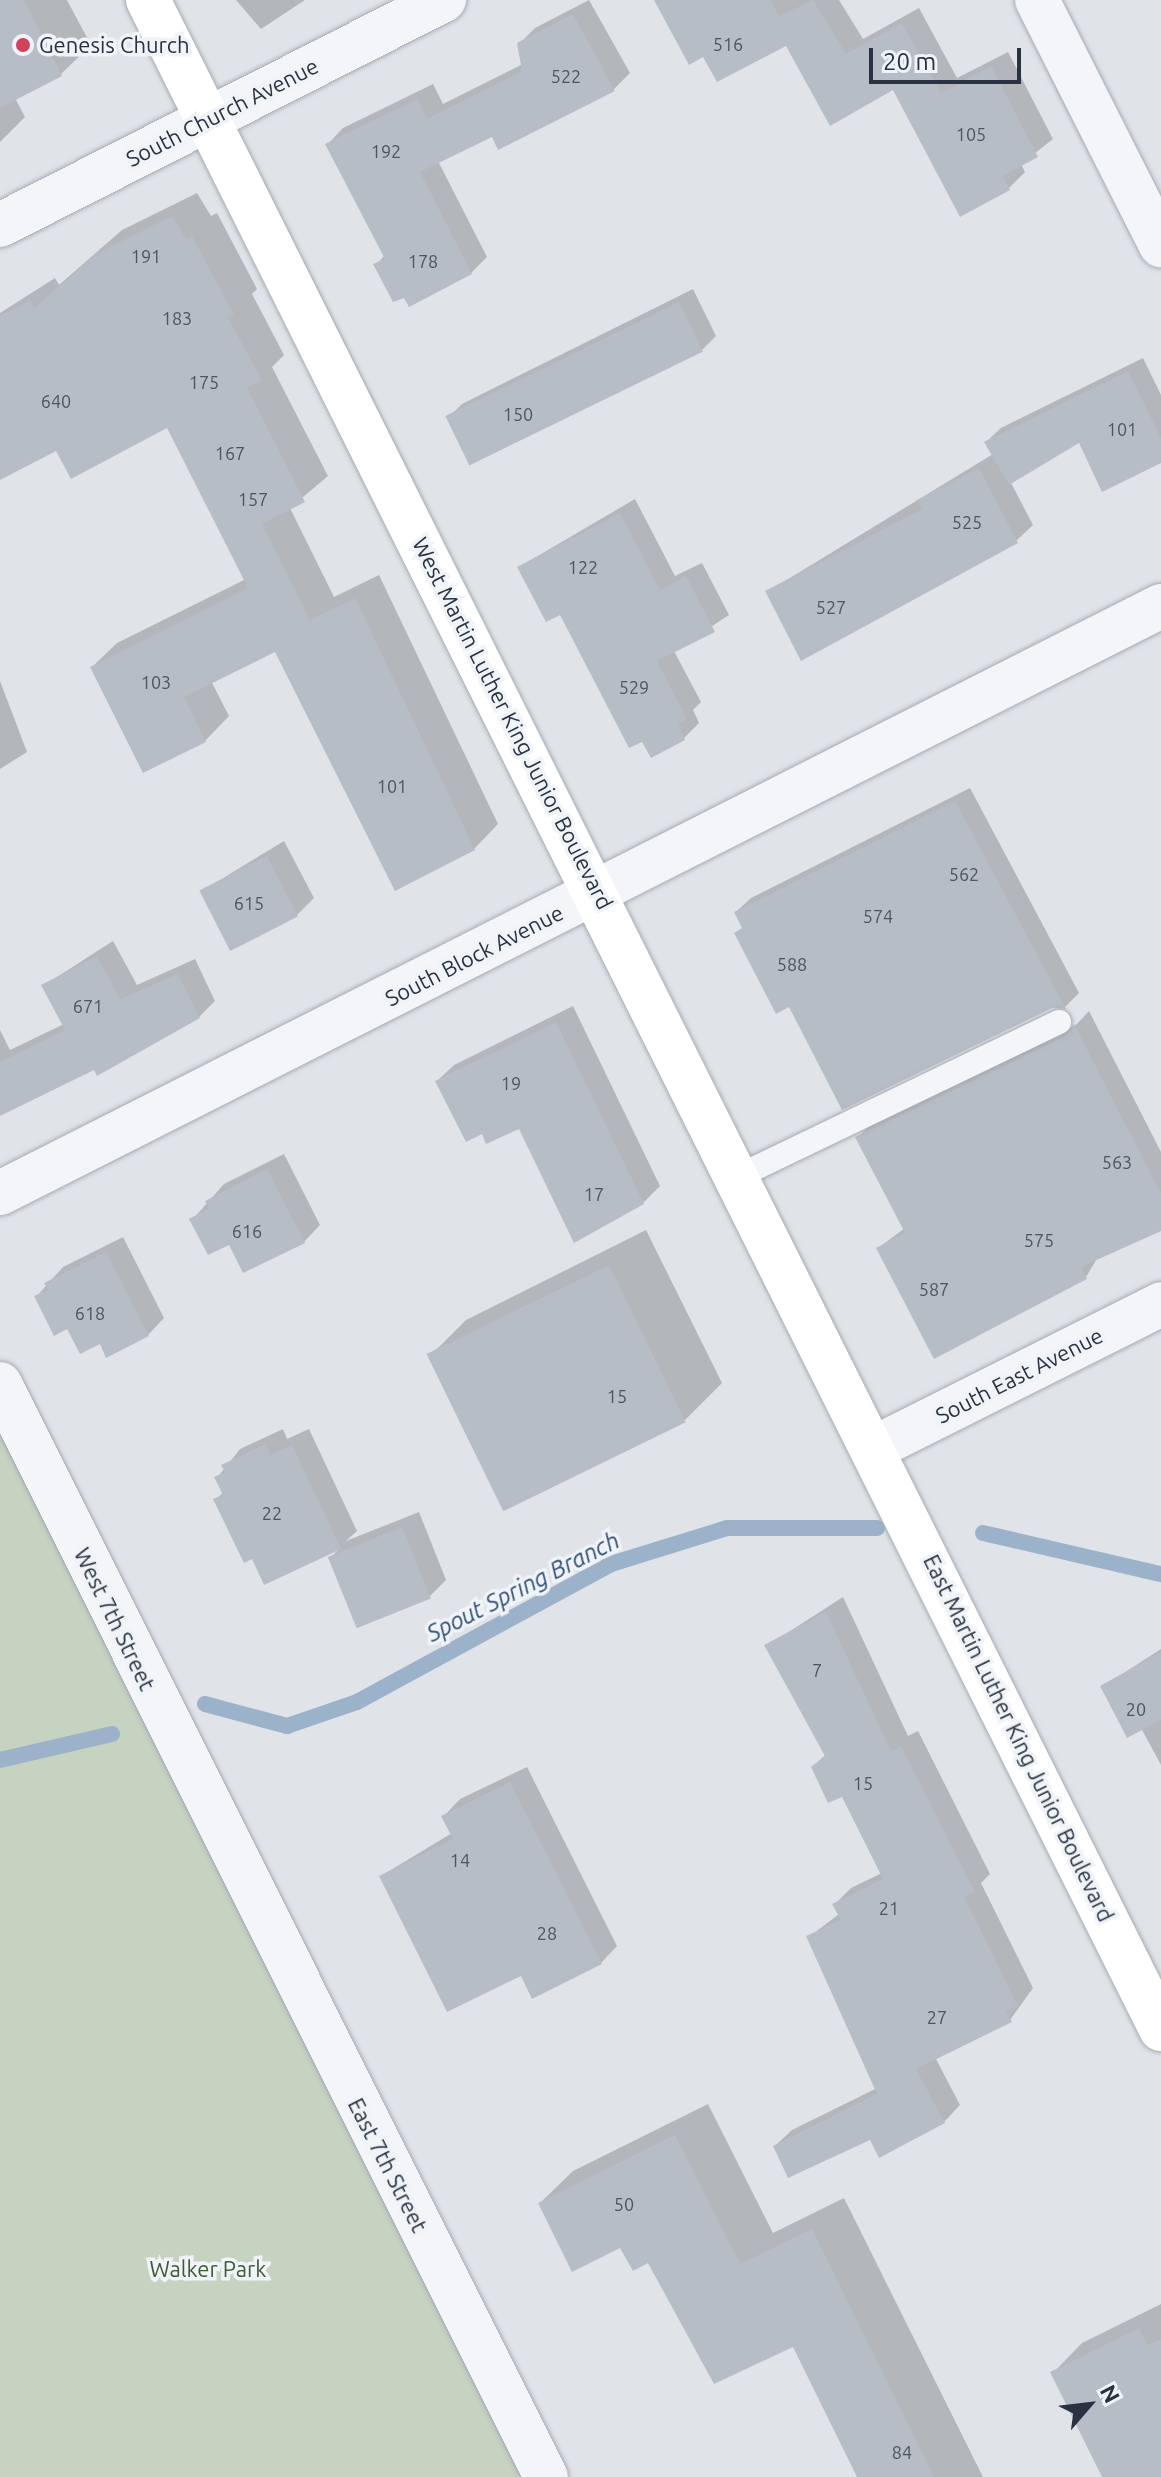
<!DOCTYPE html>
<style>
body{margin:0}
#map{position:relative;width:1161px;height:2477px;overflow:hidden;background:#e0e4e9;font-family:Ubuntu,sans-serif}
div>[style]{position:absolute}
.green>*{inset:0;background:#c6d3c1}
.shadow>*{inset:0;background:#0003}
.stream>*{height:16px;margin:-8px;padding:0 8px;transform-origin:8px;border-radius:8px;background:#9bb2ca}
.building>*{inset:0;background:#b7bdc6;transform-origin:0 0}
.roads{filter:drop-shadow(0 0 2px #a5abb3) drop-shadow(0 0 2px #a5abb3)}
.lane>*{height:24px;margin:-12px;padding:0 12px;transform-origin:12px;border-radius:12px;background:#f3f5f8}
.street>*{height:44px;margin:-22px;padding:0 22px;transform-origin:22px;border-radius:22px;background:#f3f5f8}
.secondary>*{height:44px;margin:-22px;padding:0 22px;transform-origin:22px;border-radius:22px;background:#fff}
.dots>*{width:22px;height:22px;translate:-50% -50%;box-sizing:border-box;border:4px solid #f0f3f7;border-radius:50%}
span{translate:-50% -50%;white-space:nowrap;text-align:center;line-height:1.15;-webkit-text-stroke:7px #f0f3f7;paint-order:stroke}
.number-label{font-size:18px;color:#4c5562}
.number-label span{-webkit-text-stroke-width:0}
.poi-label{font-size:22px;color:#283241}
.left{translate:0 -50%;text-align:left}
.street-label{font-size:22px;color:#283241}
.park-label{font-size:22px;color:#3e5d36}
.water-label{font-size:24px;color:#325176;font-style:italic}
.north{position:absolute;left:1049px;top:2365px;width:80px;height:80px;-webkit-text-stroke:6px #f0f3f7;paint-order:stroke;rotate:62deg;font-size:22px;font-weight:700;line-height:32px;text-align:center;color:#283241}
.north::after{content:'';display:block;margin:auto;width:28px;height:36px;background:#283241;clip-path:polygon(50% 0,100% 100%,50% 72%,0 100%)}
.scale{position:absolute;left:869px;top:48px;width:152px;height:36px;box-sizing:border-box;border:4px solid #283241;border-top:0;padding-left:10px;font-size:24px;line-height:28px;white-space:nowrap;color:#283241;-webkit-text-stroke:6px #f0f3f7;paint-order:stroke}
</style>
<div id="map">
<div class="green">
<div style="clip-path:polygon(0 1384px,546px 2477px,0 2477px)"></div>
</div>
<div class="shadow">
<div style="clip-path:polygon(0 0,67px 0,91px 45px,61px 74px,15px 98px,25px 117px,0 142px)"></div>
<div style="clip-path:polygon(236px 0,305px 0,261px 29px)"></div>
<div style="clip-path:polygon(589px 0,630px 73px,614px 89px,499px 147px,492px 134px,438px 161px,487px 257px,471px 273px,376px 265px,385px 255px,328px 144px,343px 128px,433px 84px,443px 104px,523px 64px,519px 44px,535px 28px)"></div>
<div style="clip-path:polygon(665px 0,839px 0,863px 39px,919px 8px,957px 78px,1008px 52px,1053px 139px,1021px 164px,1025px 172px,1009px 188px,894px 88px,787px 43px,704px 54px)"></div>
<div style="clip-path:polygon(197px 193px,211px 216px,217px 213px,257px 289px,252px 294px,284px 355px,272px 367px,328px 476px,290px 508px,334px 597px,379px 575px,498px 824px,474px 849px,276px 649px,211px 681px,229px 716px,205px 741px,92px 667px,117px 643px,246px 579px,167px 425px,57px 448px,0 478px,0 313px,55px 278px,59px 285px,122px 230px)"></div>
<div style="clip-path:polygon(693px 289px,716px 336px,702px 350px,448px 418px,462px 404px)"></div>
<div style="clip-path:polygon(1143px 358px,1161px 395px,1161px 460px,1079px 440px,1010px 481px,1033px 525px,1016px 541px,767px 592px,993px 454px,986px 442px,1001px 428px)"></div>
<div style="clip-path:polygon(635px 499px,675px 576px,702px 563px,729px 615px,674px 651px,701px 702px,693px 710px,699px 723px,684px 738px,519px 567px)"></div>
<div style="clip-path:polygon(0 681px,27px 752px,0 769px)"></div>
<div style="clip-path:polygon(970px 788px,1079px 993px,1065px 1007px,790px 1004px,737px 933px,744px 926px,736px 912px,751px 898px)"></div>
<div style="clip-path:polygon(284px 841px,314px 898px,297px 915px,202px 891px)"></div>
<div style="clip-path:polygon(113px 941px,137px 985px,195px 959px,215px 1001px,199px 1017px,0 1115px,0 1030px,10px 1050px,64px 1024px,43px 986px)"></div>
<div style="clip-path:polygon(573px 1006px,660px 1186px,643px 1203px,519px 1126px,483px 1131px,437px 1081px,454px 1065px)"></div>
<div style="clip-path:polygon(1089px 1011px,1161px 1152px,1161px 1228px,1098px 1257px,1086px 1277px,878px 1248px,905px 1228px,858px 1137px,873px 1122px,1076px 1025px)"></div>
<div style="clip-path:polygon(284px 1154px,320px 1225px,304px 1242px,230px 1242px,192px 1220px,224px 1184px)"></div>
<div style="clip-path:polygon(646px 1230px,722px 1383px,685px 1420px,429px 1357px,466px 1320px)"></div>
<div style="clip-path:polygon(123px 1237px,164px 1318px,148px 1335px,100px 1341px,68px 1327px,36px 1297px,63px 1267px)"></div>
<div style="clip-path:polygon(283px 1429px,287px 1439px,309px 1429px,357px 1531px,346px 1541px,419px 1512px,446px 1580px,430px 1596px,331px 1557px,340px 1548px,253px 1556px,216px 1499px,224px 1492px,217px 1478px,240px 1449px)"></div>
<div style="clip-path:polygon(843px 1597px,908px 1736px,918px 1731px,990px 1874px,981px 1883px,1033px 1988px,1010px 2020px,935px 2057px,960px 2105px,944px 2122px,775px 2146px,792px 2130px,877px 2088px,809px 1937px,839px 1914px,835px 1904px,851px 1888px,882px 1873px,843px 1794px,813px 1767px,826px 1754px,767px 1646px)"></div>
<div style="clip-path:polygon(1161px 1649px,1161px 1765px,1141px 1728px,1102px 1687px)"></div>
<div style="clip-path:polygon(527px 1767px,617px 1946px,601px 1963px,381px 1876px,452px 1833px,444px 1816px,460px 1799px)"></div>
<div style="clip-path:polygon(708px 2104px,773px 2233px,844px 2198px,983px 2477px,859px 2477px,794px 2344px,540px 2203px,573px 2171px)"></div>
<div style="clip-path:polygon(1161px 2304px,1161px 2477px,1104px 2477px,1053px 2373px,1082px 2343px)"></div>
</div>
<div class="stream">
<div style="left:983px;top:1533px;width:183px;rotate:13deg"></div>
<div style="left:205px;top:1704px;width:85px;rotate:15deg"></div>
<div style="left:287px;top:1726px;width:74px;rotate:-18.9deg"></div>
<div style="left:357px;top:1702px;width:289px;rotate:-28.5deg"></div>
<div style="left:611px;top:1564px;width:121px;rotate:-17.2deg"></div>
<div style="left:727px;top:1528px;width:150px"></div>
<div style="left:0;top:1760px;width:115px;rotate:-13.1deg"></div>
</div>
<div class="building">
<div style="clip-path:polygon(0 0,24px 0,62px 76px,0 108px)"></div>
<div style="clip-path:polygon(654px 0,771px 0,779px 16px,813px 0,846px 54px,902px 23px,941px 93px,991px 66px,1038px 157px,1003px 176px,1010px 190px,960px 217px,893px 90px,830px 126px,786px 46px,717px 82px,703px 57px,689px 65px)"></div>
<div style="clip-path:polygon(573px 14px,615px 91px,498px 150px,492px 137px,420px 172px,472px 274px,409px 307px,404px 298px,393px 302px,373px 264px,385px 259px,325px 144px,417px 99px,427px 119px,522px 71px,517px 43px)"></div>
<div style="clip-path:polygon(172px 216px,186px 239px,192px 236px,234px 315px,228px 318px,262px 380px,247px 388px,305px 502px,262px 524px,310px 620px,355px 598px,475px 850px,395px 891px,275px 652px,184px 697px,206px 742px,143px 773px,90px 667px,248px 588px,167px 428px,71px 479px,56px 451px,0 480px,0 316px,30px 300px,34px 308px,96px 254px)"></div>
<div style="left:679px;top:302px;width:55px;height:260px;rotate:64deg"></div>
<div style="clip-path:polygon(1128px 371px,1161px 438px,1161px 463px,1102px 492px,1079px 443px,1009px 485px,984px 442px)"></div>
<div style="clip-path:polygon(979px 468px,1018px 543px,801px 661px,765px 591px,922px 509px,917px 500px)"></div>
<div style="clip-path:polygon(620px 513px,660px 590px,686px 576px,715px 632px,657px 661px,687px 719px,678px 724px,685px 740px,651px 758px,642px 742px,629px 748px,560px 615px,546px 622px,517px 567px)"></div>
<div style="clip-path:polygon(955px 801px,1066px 1009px,1052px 1008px,842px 1110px,789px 1007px,776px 1014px,734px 933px,742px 928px,734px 912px)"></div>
<div style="left:267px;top:856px;width:68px;height:76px;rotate:63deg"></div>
<div style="clip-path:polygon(97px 956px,120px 999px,178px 974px,200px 1018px,97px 1076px,94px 1070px,0 1116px,0 1062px,65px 1030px,41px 985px)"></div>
<div style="clip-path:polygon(556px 1022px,644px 1204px,574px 1243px,519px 1129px,486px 1144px,482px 1134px,466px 1142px,435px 1081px)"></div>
<div style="clip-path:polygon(1074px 1024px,1161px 1194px,1161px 1231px,1081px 1267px,1087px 1279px,934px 1359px,876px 1248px,905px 1233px,855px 1137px,1066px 1036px)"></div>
<div style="clip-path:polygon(267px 1169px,305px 1243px,243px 1273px,229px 1245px,208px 1255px,189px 1219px,209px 1208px,205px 1201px)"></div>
<div style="clip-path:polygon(106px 1252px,149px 1336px,106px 1358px,100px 1344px,80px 1354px,67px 1329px,54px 1336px,34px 1296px,48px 1290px,44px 1283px)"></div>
<div style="left:609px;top:1265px;width:175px;height:203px;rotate:64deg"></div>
<div style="clip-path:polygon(266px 1444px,270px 1455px,292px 1445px,341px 1549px,264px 1585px,252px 1559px,244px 1563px,213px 1499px,223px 1495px,214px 1477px,225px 1472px,221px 1465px)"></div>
<div style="left:402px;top:1527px;width:77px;height:80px;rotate:68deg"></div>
<div style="clip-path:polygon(826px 1612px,891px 1751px,901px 1746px,975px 1892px,964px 1897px,1018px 2006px,1006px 2011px,1012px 2022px,916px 2069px,945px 2123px,879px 2158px,870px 2140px,788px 2178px,773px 2146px,877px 2094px,806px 1936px,841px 1920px,832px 1904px,883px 1879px,842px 1797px,828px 1803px,811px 1767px,825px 1756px,764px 1645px)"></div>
<div style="clip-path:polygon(1161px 1652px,1161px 1720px,1127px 1738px,1100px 1686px)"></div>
<div style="clip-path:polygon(510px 1782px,602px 1964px,532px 1999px,521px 1976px,447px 2012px,379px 1876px,453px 1839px,441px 1816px)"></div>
<div style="clip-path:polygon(675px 2135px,740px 2264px,812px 2229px,934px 2477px,857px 2477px,793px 2347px,714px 2384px,648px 2263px,633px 2271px,620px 2248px,572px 2272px,538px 2203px)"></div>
<div style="clip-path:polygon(1139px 2328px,1147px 2345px,1161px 2339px,1161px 2477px,1102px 2477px,1050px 2372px)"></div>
</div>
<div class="roads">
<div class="lane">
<div style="left:741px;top:1175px;width:353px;rotate:-25.7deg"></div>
</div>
<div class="street">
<div style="left:1037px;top:0;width:275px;rotate:63.2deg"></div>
<div style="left:0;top:225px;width:498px;rotate:-26.9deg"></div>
<div style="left:0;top:1193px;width:1301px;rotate:-26.82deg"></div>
<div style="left:0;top:1384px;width:1222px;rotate:63.46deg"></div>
<div style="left:876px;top:1447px;width:319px;rotate:-26.6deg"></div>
</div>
<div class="secondary">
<div style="left:148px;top:0;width:2268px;rotate:63.47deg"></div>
</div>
</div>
<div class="dots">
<div style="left:23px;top:45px;background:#d0435b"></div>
</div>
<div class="number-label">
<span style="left:728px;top:44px">516</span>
<span style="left:566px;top:76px">522</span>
<span style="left:971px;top:134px">105</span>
<span style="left:386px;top:151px">192</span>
<span style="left:146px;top:256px">191</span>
<span style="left:423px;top:261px">178</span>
<span style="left:177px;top:318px">183</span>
<span style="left:204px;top:382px">175</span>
<span style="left:56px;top:401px">640</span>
<span style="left:518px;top:414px">150</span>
<span style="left:1122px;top:429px">101</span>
<span style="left:230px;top:453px">167</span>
<span style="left:253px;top:499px">157</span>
<span style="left:967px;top:522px">525</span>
<span style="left:583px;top:567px">122</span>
<span style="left:831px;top:607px">527</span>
<span style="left:156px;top:682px">103</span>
<span style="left:634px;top:687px">529</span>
<span style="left:392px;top:786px">101</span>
<span style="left:964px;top:874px">562</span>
<span style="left:249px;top:903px">615</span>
<span style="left:878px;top:916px">574</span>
<span style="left:792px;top:964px">588</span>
<span style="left:88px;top:1006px">671</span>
<span style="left:511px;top:1083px">19</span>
<span style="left:1117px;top:1162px">563</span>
<span style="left:594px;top:1194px">17</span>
<span style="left:247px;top:1231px">616</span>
<span style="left:1039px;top:1240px">575</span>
<span style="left:934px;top:1289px">587</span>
<span style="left:90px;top:1313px">618</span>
<span style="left:617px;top:1396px">15</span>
<span style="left:272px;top:1513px">22</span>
<span style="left:817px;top:1670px">7</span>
<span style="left:1136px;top:1709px">20</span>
<span style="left:863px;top:1783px">15</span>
<span style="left:460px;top:1860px">14</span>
<span style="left:889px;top:1908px">21</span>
<span style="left:547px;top:1933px">28</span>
<span style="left:937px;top:2017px">27</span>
<span style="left:624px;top:2204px">50</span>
<span style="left:902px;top:2452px">84</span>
</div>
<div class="poi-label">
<span class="left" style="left:39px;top:45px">Genesis Church</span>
</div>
<div class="street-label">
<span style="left:222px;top:112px;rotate:-27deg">South Church Avenue</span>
<span style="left:513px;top:723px;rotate:63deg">West Martin Luther King Junior Boulevard</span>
<span style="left:474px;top:955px;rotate:-27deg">South Block Avenue</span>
<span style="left:1019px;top:1375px;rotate:-27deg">South East Avenue</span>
<span style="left:115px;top:1619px;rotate:64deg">West 7th Street</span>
<span style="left:1019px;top:1738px;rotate:64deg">East Martin Luther King Junior Boulevard</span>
<span style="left:388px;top:2165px;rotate:63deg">East 7th Street</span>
</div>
<div class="park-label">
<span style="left:208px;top:2269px">Walker Park</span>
</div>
<div class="water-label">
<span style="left:523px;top:1587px;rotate:-27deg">Spout Spring Branch</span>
</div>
<div class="north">N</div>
<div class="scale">20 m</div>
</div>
